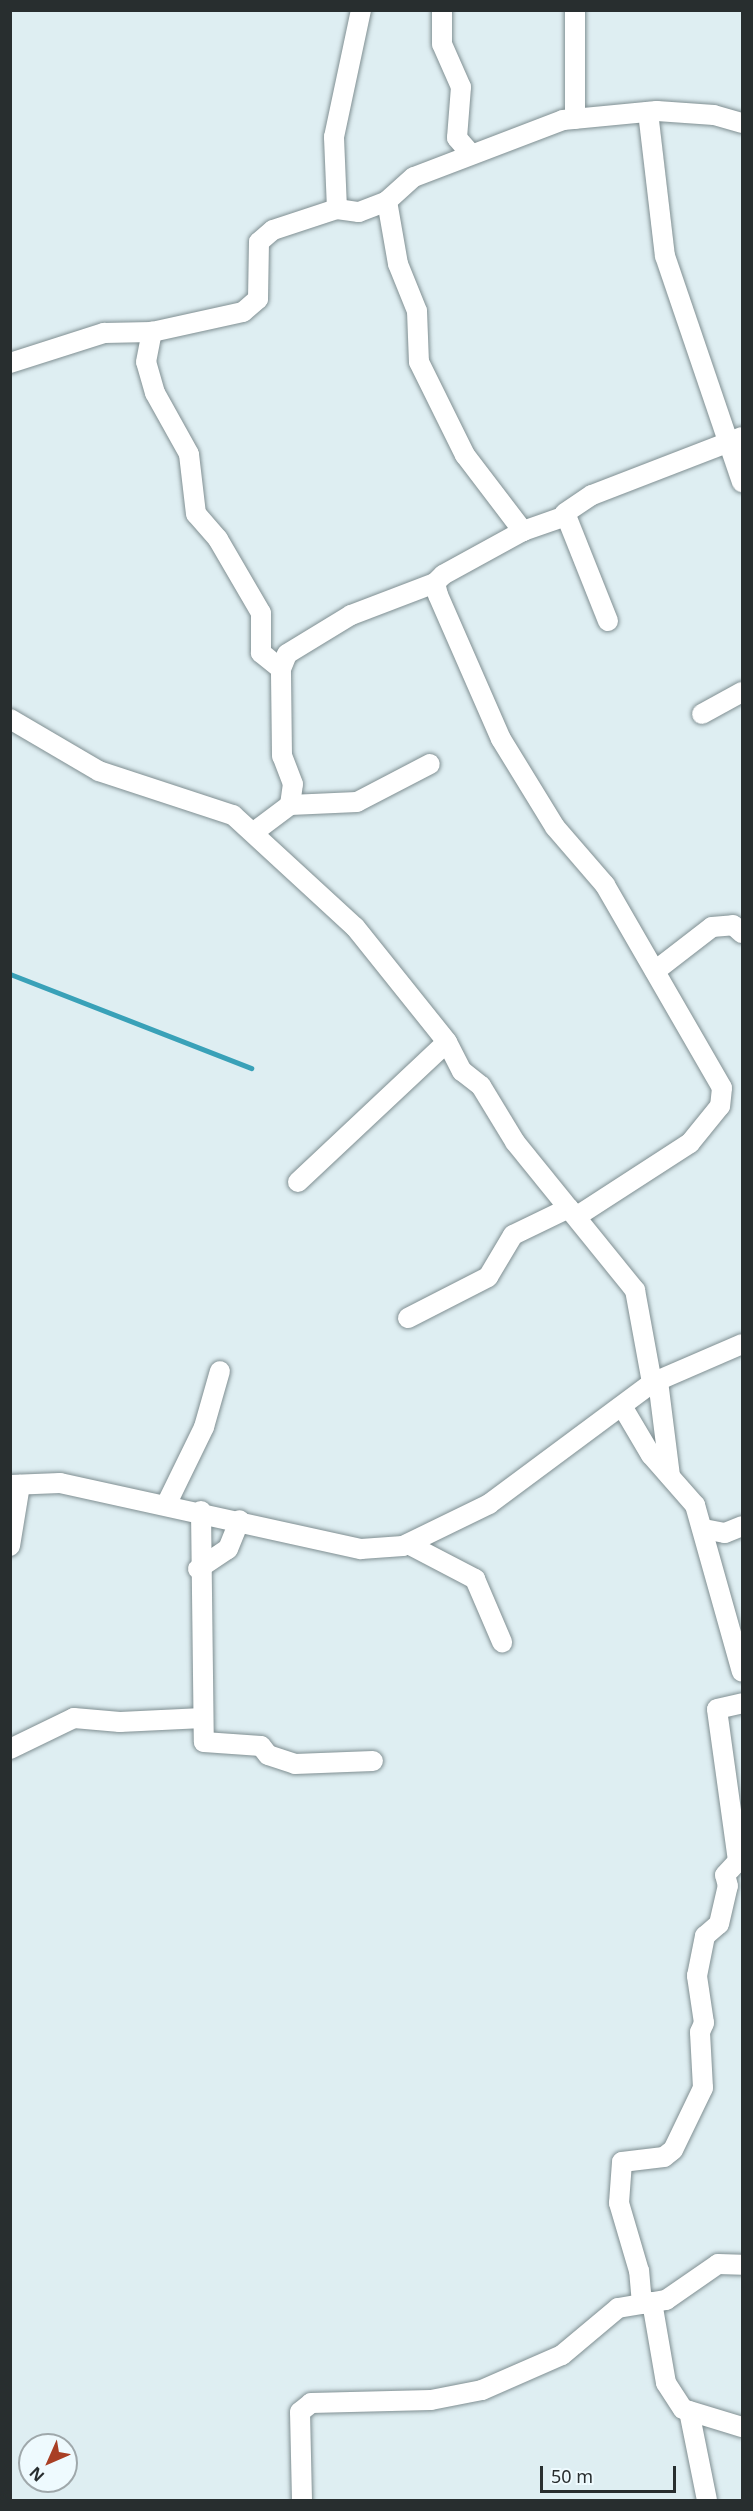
<!DOCTYPE html>
<style>
body{margin:0}
#map{position:relative;width:753px;height:2511px;overflow:hidden;background:#deeef2;font-family:"Noto Sans",sans-serif}
div>[style]{position:absolute}
.stream>*{height:5px;margin:-2.5px;padding:0 2.5px;transform-origin:2.5px;border-radius:2.5px;background:#39a1b8}
.roads{filter:drop-shadow(0 0 2px #808f92) drop-shadow(0 0 2px #808f92)}
.street>*{height:20px;margin:-10px;padding:0 10px;transform-origin:10px;border-radius:10px;background:#fff}
span{translate:-50% -50%;white-space:nowrap;text-align:center;line-height:1.15;-webkit-text-stroke:4.5px #eefafe;paint-order:stroke}
.frame{position:absolute;inset:0;border:12px solid #282e2f;pointer-events:none}
.north{position:absolute;left:18px;top:2433px;width:60px;height:60px;box-sizing:border-box;background:#eefafe;border:2px solid #9fa8ab;border-radius:50%;rotate:225deg;font-size:16px;font-weight:700;line-height:24px;text-align:center;color:#282e2f}
.north::after{content:'';display:block;margin:auto;width:21px;height:27px;background:#a83f25;clip-path:polygon(50% 0,100% 100%,50% 72%,0 100%)}
.scale{position:absolute;left:540px;top:2466px;width:136px;height:27px;box-sizing:border-box;border:3px solid #282e2f;border-top:0;padding-left:8px;font-size:18px;line-height:21px;white-space:nowrap;color:#282e2f;-webkit-text-stroke:4px #eefafe;paint-order:stroke}
</style>
<div id="map">
<div class="stream">
<div style="left:10px;top:974px;width:259px;rotate:21.3deg"></div>
</div>
<div class="roads">
<div class="street">
<div style="left:442px;top:10px;width:34px;rotate:90deg"></div>
<div style="left:442px;top:44px;width:47px;rotate:66.2deg"></div>
<div style="left:461px;top:87px;width:51px;rotate:94.5deg"></div>
<div style="left:457px;top:138px;width:21px;rotate:49deg"></div>
<div style="left:575px;top:10px;width:109px;rotate:90deg"></div>
<div style="left:648px;top:112px;width:145px;rotate:83.3deg"></div>
<div style="left:665px;top:256px;width:239px;rotate:71.2deg"></div>
<div style="left:387px;top:201px;width:64px;rotate:80.1deg"></div>
<div style="left:398px;top:264px;width:51px;rotate:68deg"></div>
<div style="left:417px;top:311px;width:51px;rotate:87.8deg"></div>
<div style="left:419px;top:362px;width:104px;rotate:63.7deg"></div>
<div style="left:465px;top:455px;width:96px;rotate:52.7deg"></div>
<div style="left:337px;top:209px;width:72px;rotate:-92.4deg"></div>
<div style="left:334px;top:137px;width:130px;rotate:-78deg"></div>
<div style="left:10px;top:363px;width:99px;rotate:-17.7deg"></div>
<div style="left:104px;top:333px;width:48px;rotate:-1.2deg"></div>
<div style="left:563px;top:517px;width:42px;rotate:160.7deg"></div>
<div style="left:523px;top:531px;width:91px;rotate:151.2deg"></div>
<div style="left:443px;top:575px;width:11px;rotate:135deg"></div>
<div style="left:435px;top:583px;width:12px;rotate:76deg"></div>
<div style="left:438px;top:595px;width:157px;rotate:66.4deg"></div>
<div style="left:501px;top:739px;width:103px;rotate:58.5deg"></div>
<div style="left:555px;top:827px;width:77px;rotate:49.2deg"></div>
<div style="left:605px;top:885px;width:234px;rotate:60deg"></div>
<div style="left:722px;top:1088px;width:18px;rotate:96deg"></div>
<div style="left:720px;top:1106px;width:48px;rotate:129deg"></div>
<div style="left:690px;top:1143px;width:135px;rotate:147.1deg"></div>
<div style="left:608px;top:621px;width:116px;rotate:-111.7deg"></div>
<div style="left:565px;top:513px;width:32px;rotate:-34deg"></div>
<div style="left:592px;top:495px;width:161px;rotate:-21.1deg"></div>
<div style="left:281px;top:669px;width:26px;rotate:-141deg"></div>
<div style="left:261px;top:653px;width:40px;rotate:-90deg"></div>
<div style="left:261px;top:613px;width:86px;rotate:-120.2deg"></div>
<div style="left:218px;top:539px;width:33px;rotate:-131deg"></div>
<div style="left:196px;top:514px;width:60px;rotate:-96.7deg"></div>
<div style="left:189px;top:454px;width:70px;rotate:-119.1deg"></div>
<div style="left:155px;top:393px;width:32px;rotate:-106deg"></div>
<div style="left:146px;top:362px;width:31px;rotate:-79deg"></div>
<div style="left:152px;top:332px;width:93px;rotate:-12.4deg"></div>
<div style="left:243px;top:312px;width:20px;rotate:-41deg"></div>
<div style="left:258px;top:299px;width:57px;rotate:-89deg"></div>
<div style="left:259px;top:242px;width:18px;rotate:-41deg"></div>
<div style="left:273px;top:230px;width:67px;rotate:-18.2deg"></div>
<div style="left:337px;top:209px;width:22px;rotate:8deg"></div>
<div style="left:359px;top:212px;width:30px;rotate:-21deg"></div>
<div style="left:387px;top:201px;width:36px;rotate:-42deg"></div>
<div style="left:414px;top:177px;width:160px;rotate:-20.9deg"></div>
<div style="left:563px;top:120px;width:94px;rotate:-5.5deg"></div>
<div style="left:657px;top:111px;width:57px;rotate:4deg"></div>
<div style="left:714px;top:115px;width:29px;rotate:16deg"></div>
<div style="left:702px;top:714px;width:46px;rotate:-28.8deg"></div>
<div style="left:10px;top:719px;width:103px;rotate:30.3deg"></div>
<div style="left:99px;top:771px;width:141px;rotate:18.2deg"></div>
<div style="left:233px;top:815px;width:166px;rotate:42.6deg"></div>
<div style="left:355px;top:927px;width:147px;rotate:51.3deg"></div>
<div style="left:447px;top:1042px;width:33px;rotate:63deg"></div>
<div style="left:462px;top:1071px;width:24px;rotate:38deg"></div>
<div style="left:481px;top:1086px;width:66px;rotate:58.7deg"></div>
<div style="left:515px;top:1142px;width:191px;rotate:51deg"></div>
<div style="left:635px;top:1290px;width:95px;rotate:79.6deg"></div>
<div style="left:290px;top:805px;width:21px;rotate:-82deg"></div>
<div style="left:293px;top:784px;width:30px;rotate:-111deg"></div>
<div style="left:282px;top:756px;width:87px;rotate:-90.7deg"></div>
<div style="left:281px;top:669px;width:16px;rotate:-68deg"></div>
<div style="left:287px;top:654px;width:75px;rotate:-31.4deg"></div>
<div style="left:351px;top:615px;width:90px;rotate:-20.9deg"></div>
<div style="left:254px;top:832px;width:45px;rotate:-36.9deg"></div>
<div style="left:290px;top:805px;width:67px;rotate:-2.6deg"></div>
<div style="left:357px;top:802px;width:82px;rotate:-27.5deg"></div>
<div style="left:655px;top:971px;width:72px;rotate:-37.7deg"></div>
<div style="left:712px;top:927px;width:21px;rotate:-5deg"></div>
<div style="left:733px;top:925px;width:12px;rotate:42deg"></div>
<div style="left:298px;top:1182px;width:204px;rotate:-43.2deg"></div>
<div style="left:408px;top:1318px;width:90px;rotate:-27.1deg"></div>
<div style="left:488px;top:1277px;width:49px;rotate:-59.2deg"></div>
<div style="left:513px;top:1235px;width:62px;rotate:-25.7deg"></div>
<div style="left:658px;top:1381px;width:96px;rotate:82.8deg"></div>
<div style="left:622px;top:1406px;width:57px;rotate:59.4deg"></div>
<div style="left:651px;top:1455px;width:67px;rotate:48.7deg"></div>
<div style="left:695px;top:1505px;width:173px;rotate:74.3deg"></div>
<div style="left:10px;top:1485px;width:50px;rotate:-2.3deg"></div>
<div style="left:60px;top:1483px;width:308px;rotate:12.4deg"></div>
<div style="left:361px;top:1549px;width:42px;rotate:-4.1deg"></div>
<div style="left:403px;top:1546px;width:96px;rotate:-26deg"></div>
<div style="left:489px;top:1504px;width:203px;rotate:-36.6deg"></div>
<div style="left:652px;top:1383px;width:98px;rotate:-23.4deg"></div>
<div style="left:167px;top:1503px;width:85px;rotate:-64deg"></div>
<div style="left:204px;top:1427px;width:58px;rotate:-74.1deg"></div>
<div style="left:201px;top:1511px;width:231px;rotate:89.3deg"></div>
<div style="left:204px;top:1742px;width:57px;rotate:4deg"></div>
<div style="left:261px;top:1746px;width:11px;rotate:52deg"></div>
<div style="left:268px;top:1755px;width:28px;rotate:18deg"></div>
<div style="left:295px;top:1764px;width:78px;rotate:-2.2deg"></div>
<div style="left:704px;top:1529px;width:21px;rotate:11deg"></div>
<div style="left:725px;top:1533px;width:18px;rotate:-22deg"></div>
<div style="left:408px;top:1544px;width:76px;rotate:27.6deg"></div>
<div style="left:475px;top:1579px;width:69px;rotate:66.8deg"></div>
<div style="left:10px;top:1546px;width:62px;rotate:-80.7deg"></div>
<div style="left:198px;top:1569px;width:36px;rotate:-34deg"></div>
<div style="left:228px;top:1549px;width:31px;rotate:-68deg"></div>
<div style="left:10px;top:1749px;width:71px;rotate:-25.8deg"></div>
<div style="left:74px;top:1718px;width:46px;rotate:5deg"></div>
<div style="left:120px;top:1722px;width:83px;rotate:-2.8deg"></div>
<div style="left:652px;top:2302px;width:82px;rotate:80.2deg"></div>
<div style="left:666px;top:2383px;width:31px;rotate:57deg"></div>
<div style="left:683px;top:2409px;width:62px;rotate:17deg"></div>
<div style="left:642px;top:2304px;width:33px;rotate:-95deg"></div>
<div style="left:639px;top:2271px;width:71px;rotate:-106.4deg"></div>
<div style="left:619px;top:2203px;width:41px;rotate:-85.8deg"></div>
<div style="left:622px;top:2162px;width:42px;rotate:-6.8deg"></div>
<div style="left:664px;top:2157px;width:11px;rotate:-38deg"></div>
<div style="left:673px;top:2150px;width:69px;rotate:-64.2deg"></div>
<div style="left:703px;top:2088px;width:56px;rotate:-93.1deg"></div>
<div style="left:700px;top:2032px;width:10px;rotate:-66deg"></div>
<div style="left:704px;top:2023px;width:48px;rotate:-98.5deg"></div>
<div style="left:697px;top:1976px;width:41px;rotate:-78.7deg"></div>
<div style="left:705px;top:1936px;width:18px;rotate:-41deg"></div>
<div style="left:719px;top:1924px;width:39px;rotate:-77deg"></div>
<div style="left:728px;top:1886px;width:11px;rotate:-105deg"></div>
<div style="left:725px;top:1875px;width:19px;rotate:-47deg"></div>
<div style="left:738px;top:1861px;width:153px;rotate:-97.9deg"></div>
<div style="left:717px;top:1709px;width:26px;rotate:-13deg"></div>
<div style="left:689px;top:2411px;width:91px;rotate:78.6deg"></div>
<div style="left:302px;top:2500px;width:88px;rotate:-91.3deg"></div>
<div style="left:300px;top:2412px;width:14px;rotate:-39deg"></div>
<div style="left:311px;top:2403px;width:120px;rotate:-1.4deg"></div>
<div style="left:431px;top:2400px;width:52px;rotate:-11.1deg"></div>
<div style="left:482px;top:2390px;width:87px;rotate:-23.6deg"></div>
<div style="left:562px;top:2355px;width:73px;rotate:-40deg"></div>
<div style="left:618px;top:2308px;width:49px;rotate:-9.5deg"></div>
<div style="left:666px;top:2300px;width:63px;rotate:-34.7deg"></div>
<div style="left:718px;top:2264px;width:24px;rotate:2deg"></div>
</div>
</div>
<div class="frame"></div>
<div class="north">N</div>
<div class="scale">50 m</div>
</div>
